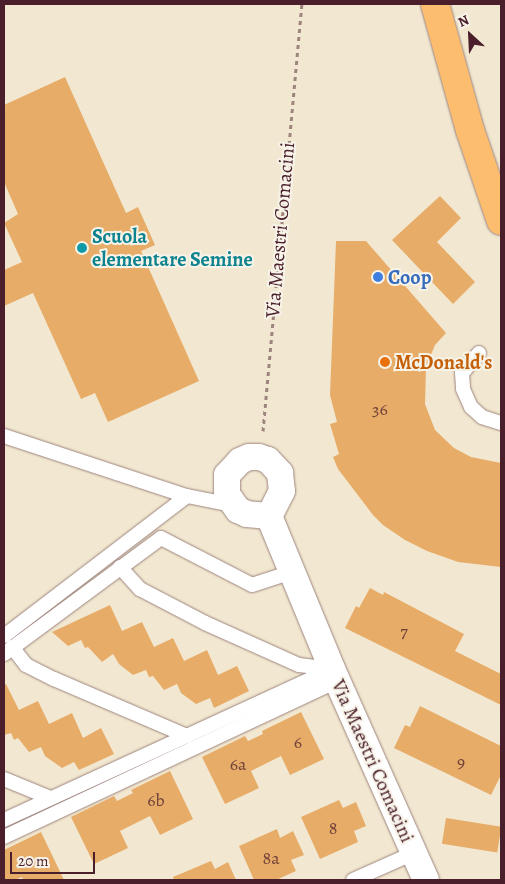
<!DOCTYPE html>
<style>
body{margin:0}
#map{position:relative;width:505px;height:884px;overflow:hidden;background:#f2e8d1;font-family:Alegreya,serif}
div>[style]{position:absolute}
.building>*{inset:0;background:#e7ac68;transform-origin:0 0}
.path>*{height:3px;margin-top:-1.5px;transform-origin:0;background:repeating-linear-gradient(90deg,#9e847e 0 4px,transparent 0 8px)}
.roads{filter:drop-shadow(0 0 1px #9e847e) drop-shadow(0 0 1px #9e847e)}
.service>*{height:14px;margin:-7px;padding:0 7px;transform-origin:7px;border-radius:7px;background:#fff}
.minor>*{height:26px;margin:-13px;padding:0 13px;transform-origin:13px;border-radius:13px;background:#fff}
.primary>*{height:28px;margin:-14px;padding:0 14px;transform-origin:14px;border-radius:14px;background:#fcbd6f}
.dots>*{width:14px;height:14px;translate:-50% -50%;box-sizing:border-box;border:2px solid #f7f3e8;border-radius:50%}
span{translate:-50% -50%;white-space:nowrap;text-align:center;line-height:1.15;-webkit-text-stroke:4px #f7f3e8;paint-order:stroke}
.number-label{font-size:18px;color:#71423a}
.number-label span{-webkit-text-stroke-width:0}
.street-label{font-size:20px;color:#4a1f2b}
.culture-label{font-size:20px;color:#0d838f;font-weight:700}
.left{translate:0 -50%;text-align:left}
.shop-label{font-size:20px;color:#366cbe;font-weight:700}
.food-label{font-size:20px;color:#c56008;font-weight:700}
.frame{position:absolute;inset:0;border:5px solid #4a1f2b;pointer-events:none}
.north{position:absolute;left:445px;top:10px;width:50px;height:50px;-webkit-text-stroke:4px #f7f3e8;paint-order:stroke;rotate:335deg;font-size:14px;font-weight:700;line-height:20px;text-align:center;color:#4a1f2b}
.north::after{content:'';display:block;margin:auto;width:18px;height:22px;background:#4a1f2b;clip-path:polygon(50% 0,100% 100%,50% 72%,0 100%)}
.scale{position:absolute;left:10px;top:852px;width:85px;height:22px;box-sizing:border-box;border:2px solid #4a1f2b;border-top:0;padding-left:6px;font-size:15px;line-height:18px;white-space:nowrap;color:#4a1f2b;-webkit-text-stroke:4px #f7f3e8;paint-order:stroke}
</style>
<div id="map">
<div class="building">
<div style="clip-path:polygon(65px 77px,126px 213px,138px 207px,155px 245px,141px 251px,199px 381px,108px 422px,95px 393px,81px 399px,33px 293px,4px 306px,4px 270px,22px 262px,4px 223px,18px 214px,4px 182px,4px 105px)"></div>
<div style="clip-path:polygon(440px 196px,461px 218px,437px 242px,475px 282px,453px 304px,392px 240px)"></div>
<div style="clip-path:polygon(336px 241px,366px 241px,446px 333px,435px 345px,426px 367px,425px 404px,435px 430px,454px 448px,471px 457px,501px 463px,501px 567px,458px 562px,427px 551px,405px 540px,383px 525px,373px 515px,338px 469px,333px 457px,339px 454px,330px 424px,337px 422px,330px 395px)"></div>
<div style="clip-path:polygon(370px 588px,383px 595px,384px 592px,464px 634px,455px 651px,501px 674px,501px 705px,345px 628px,356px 606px,359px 608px)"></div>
<div style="clip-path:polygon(110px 605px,122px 631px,142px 622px,154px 647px,173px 638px,184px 661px,207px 650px,218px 675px,237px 666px,249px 691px,214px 708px,210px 698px,196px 704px,181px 693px,177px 684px,164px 690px,153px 676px,149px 677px,146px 670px,133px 675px,119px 664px,113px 654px,102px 662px,88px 647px,85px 648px,81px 640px,68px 646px,52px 632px)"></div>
<div style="clip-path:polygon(6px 684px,19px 710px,38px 701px,49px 724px,72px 713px,83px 738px,101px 728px,114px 754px,79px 770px,74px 762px,62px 768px,45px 756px,41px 747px,29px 752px,18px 738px,14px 740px,11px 733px,4px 735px,4px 685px)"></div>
<div style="clip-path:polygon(420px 706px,501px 746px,501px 775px,491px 795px,394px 748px,405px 725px,410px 727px)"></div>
<div style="clip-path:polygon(301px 712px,324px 759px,290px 775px,281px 756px,251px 771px,259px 788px,225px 804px,202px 757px,245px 736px,248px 741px,263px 734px,262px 731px)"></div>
<div style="clip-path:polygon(170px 771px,193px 819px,160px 835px,150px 816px,120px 831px,128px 848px,94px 864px,71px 817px,114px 796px,117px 801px,133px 793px,131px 790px)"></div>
<div style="clip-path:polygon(339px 800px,343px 808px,356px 802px,366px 826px,354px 831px,358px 842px,320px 859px,301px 817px)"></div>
<div style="left:446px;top:818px;width:56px;height:26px;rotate:9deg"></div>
<div style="clip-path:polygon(277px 829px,280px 838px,293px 831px,304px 855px,291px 860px,296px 871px,276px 880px,254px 880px,239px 846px)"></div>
<div style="clip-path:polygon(41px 832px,64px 880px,23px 880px,22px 877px,15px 880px,4px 880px,4px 850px)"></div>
<div style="clip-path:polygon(211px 861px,215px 869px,228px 862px,236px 880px,174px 880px,173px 877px)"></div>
</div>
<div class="path">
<div style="left:263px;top:431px;width:429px;rotate:-84.8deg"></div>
</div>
<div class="roads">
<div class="service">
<div style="left:479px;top:353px;width:26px;rotate:130deg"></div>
<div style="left:462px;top:373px;width:16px;rotate:86deg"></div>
<div style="left:463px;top:389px;width:20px;rotate:66deg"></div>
<div style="left:471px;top:407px;width:15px;rotate:42deg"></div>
<div style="left:482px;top:417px;width:20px;rotate:18deg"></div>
<div style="left:4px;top:436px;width:193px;rotate:18.2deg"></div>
<div style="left:187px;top:496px;width:47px;rotate:11.1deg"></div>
<div style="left:120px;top:567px;width:30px;rotate:48deg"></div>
<div style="left:140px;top:589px;width:73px;rotate:27.6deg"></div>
<div style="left:205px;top:623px;width:103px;rotate:24.1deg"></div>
<div style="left:299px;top:665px;width:32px;rotate:7deg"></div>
<div style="left:4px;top:636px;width:230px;rotate:-37.4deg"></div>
<div style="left:12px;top:647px;width:23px;rotate:52deg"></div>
<div style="left:26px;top:665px;width:31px;rotate:27deg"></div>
<div style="left:54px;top:679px;width:145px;rotate:23.2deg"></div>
<div style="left:4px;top:654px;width:195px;rotate:-36.5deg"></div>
<div style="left:161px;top:538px;width:102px;rotate:27.3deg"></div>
<div style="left:252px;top:585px;width:42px;rotate:-18deg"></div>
<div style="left:4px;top:779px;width:50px;rotate:22.4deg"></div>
<div style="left:4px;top:820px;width:361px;rotate:-24.7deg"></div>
<div style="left:4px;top:837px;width:368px;rotate:-25.1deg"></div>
<div style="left:353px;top:880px;width:67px;rotate:-23.9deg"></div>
</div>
<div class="minor">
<div style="left:249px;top:457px;width:10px"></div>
<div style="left:259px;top:457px;width:9px;rotate:18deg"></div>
<div style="left:268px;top:460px;width:18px;rotate:47deg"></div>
<div style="left:280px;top:473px;width:18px;rotate:84deg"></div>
<div style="left:282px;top:491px;width:28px;rotate:117deg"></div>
<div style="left:269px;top:516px;width:22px;rotate:-175deg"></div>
<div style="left:247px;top:514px;width:10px;rotate:-156deg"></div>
<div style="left:238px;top:510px;width:19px;rotate:-125deg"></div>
<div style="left:227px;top:494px;width:19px;rotate:-90deg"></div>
<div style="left:227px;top:475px;width:19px;rotate:-47deg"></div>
<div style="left:240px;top:461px;width:10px;rotate:-24deg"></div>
<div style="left:269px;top:516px;width:165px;rotate:67.6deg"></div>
<div style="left:332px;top:669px;width:231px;rotate:66deg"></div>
</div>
<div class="primary">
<div style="left:435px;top:4px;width:131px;rotate:74.5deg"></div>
<div style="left:470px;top:130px;width:96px;rotate:71.2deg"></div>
</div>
</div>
<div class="dots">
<div style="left:82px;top:248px;background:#0f9aa8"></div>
<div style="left:378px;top:277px;background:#3f7fe0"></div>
<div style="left:385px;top:362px;background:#e8710a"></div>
</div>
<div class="number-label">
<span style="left:380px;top:409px">36</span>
<span style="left:404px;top:631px">7</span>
<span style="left:298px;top:742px">6</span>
<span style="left:461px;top:762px">9</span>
<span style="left:238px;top:764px">6a</span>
<span style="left:156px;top:800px">6b</span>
<span style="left:333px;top:828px">8</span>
<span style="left:271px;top:858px">8a</span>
</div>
<div class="street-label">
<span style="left:280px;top:230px;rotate:-85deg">Via Maestri Comacini</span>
<span style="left:373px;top:761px;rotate:66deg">Via Maestri Comacini</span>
</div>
<div class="culture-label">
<span class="left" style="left:92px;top:248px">Scuola<br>elementare Semine</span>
</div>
<div class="shop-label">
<span class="left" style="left:388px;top:277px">Coop</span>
</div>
<div class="food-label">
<span class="left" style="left:395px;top:362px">McDonald's</span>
</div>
<div class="frame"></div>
<div class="north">N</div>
<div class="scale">20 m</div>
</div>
